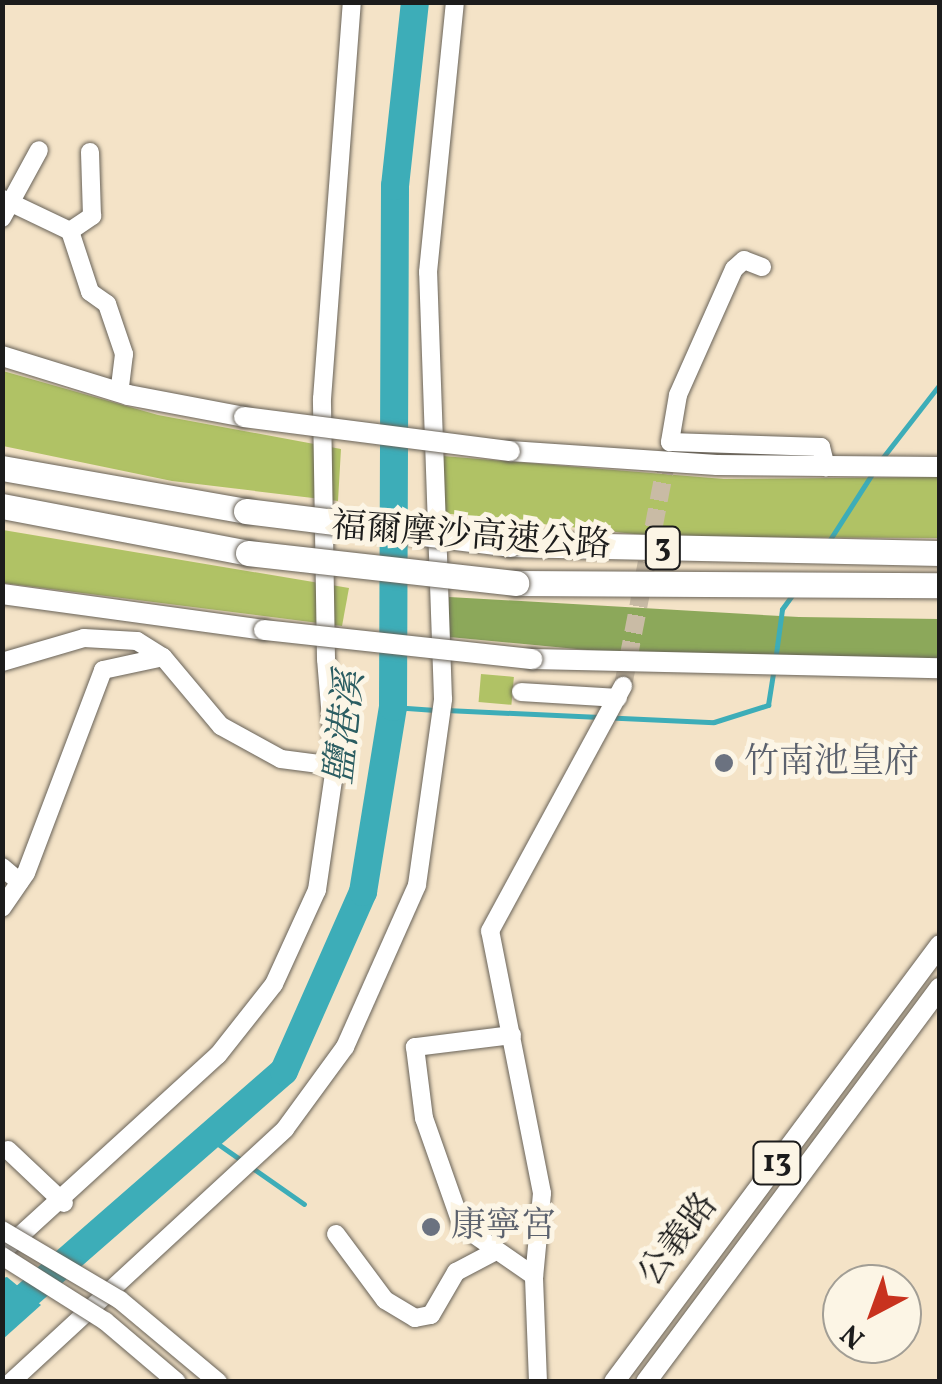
<!DOCTYPE html>
<meta charset="utf-8">
<style>
body{margin:0}
#map{position:relative;width:942px;height:1384px;overflow:hidden;background:#f4e3c7;font-family:Vollkorn,"Noto Serif TC",serif}
div>[style]{position:absolute}
.green>*{inset:0;background:#b0c265;transform-origin:0 0}
.forest>*{inset:0;background:#8ca85a}
.water>*{inset:0;background:#3dadb8}
.stream>*{height:5px;margin:-2.5px;padding:0 2.5px;transform-origin:2.5px;border-radius:2.5px;background:#3dadb8}
.river>*{height:28px;margin:-14px;padding:0 14px;transform-origin:14px;border-radius:14px;background:#3dadb8}
.minor-tunnel>*{height:18px;margin-top:-9px;transform-origin:0;background:repeating-linear-gradient(90deg,#c9bba5 0 18px,transparent 0 27px)}
.roads{filter:drop-shadow(0 0 2px #686258) drop-shadow(0 0 2px #686258)}
.minor>*{height:18px;margin:-9px;padding:0 9px;transform-origin:9px;border-radius:9px;background:#fff}
.major>*{height:20px;margin:-10px;padding:0 10px;transform-origin:10px;border-radius:10px;background:#fff}
.highway>*{height:25px;margin:-12.5px;padding:0 12.5px;transform-origin:12.5px;border-radius:12.5px;background:#fff}
.bridges{filter:drop-shadow(0 0 2px #686258) drop-shadow(0 0 2px #686258)}
.minor-bridge>*{height:18px;margin:-9px;padding:0 9px;transform-origin:9px;border-radius:9px;background:#fff}
.major-bridge>*{height:20px;margin:-10px;padding:0 10px;transform-origin:10px;border-radius:10px;background:#fff}
.highway-bridge>*{height:25px;margin:-12.5px;padding:0 12.5px;transform-origin:12.5px;border-radius:12.5px;background:#fff}
.dots>*{width:28px;height:28px;translate:-50% -50%;box-sizing:border-box;border:5px solid #fcf5e5;border-radius:50%}
span{translate:-50% -50%;white-space:nowrap;text-align:center;line-height:1.15;-webkit-text-stroke:10px #fcf5e5;paint-order:stroke}
.shield-label span{padding:2px 8px;background:#fcf5e5;border:2px solid;border-radius:8px;-webkit-text-stroke-width:0}
.shield-label{font-size:32px;color:#1c1c1c;font-weight:700}
.street-label{font-size:35px;color:#1c1c1c}
.worship-label{font-size:35px;color:#5b616d}
.left{translate:0 -50%;text-align:left}
.water-label{font-size:38px;color:#2b5d62;font-style:italic}
.frame{position:absolute;inset:0;border:5px solid #1c1c1c;pointer-events:none}
.north{position:absolute;left:822px;top:1264px;width:100px;height:100px;box-sizing:border-box;background:#fcf5e5;border:2px solid #a29e95;border-radius:50%;rotate:221deg;font-size:28px;font-weight:700;line-height:40px;text-align:center;color:#1c1c1c}
.north::after{content:'';display:block;margin:auto;width:35px;height:45px;background:#c8321e;clip-path:polygon(50% 0,100% 100%,50% 72%,0 100%)}
</style>
<div id="map">
<div class="green">
<div style="clip-path:polygon(3px 371px,158px 415px,341px 449px,338px 501px,172px 481px,3px 446px)"></div>
<div style="clip-path:polygon(443px 456px,724px 479px,939px 477px,939px 538px,662px 537px,442px 513px)"></div>
<div style="clip-path:polygon(3px 530px,349px 588px,342px 626px,3px 583px)"></div>
<div style="left:481px;top:674px;width:33px;height:28px;rotate:5deg"></div>
</div>
<div class="forest">
<div style="clip-path:polygon(449px 597px,799px 617px,939px 619px,940px 660px,598px 651px,449px 637px)"></div>
</div>
<div class="water">
<div style="clip-path:polygon(7px 1277px,41px 1305px,3px 1339px,3px 1278px)"></div>
</div>
<div class="stream">
<div style="left:880px;top:461px;width:98px;rotate:-52.1deg"></div>
<div style="left:829px;top:541px;width:80px;rotate:-57.3deg"></div>
<div style="left:775px;top:661px;width:52px;rotate:-82.3deg"></div>
<div style="left:782px;top:609px;width:22px;rotate:-54deg"></div>
<div style="left:393px;top:707px;width:42px;rotate:4.1deg"></div>
<div style="left:446px;top:710px;width:268px;rotate:2.6deg"></div>
<div style="left:714px;top:722px;width:57px;rotate:-17.5deg"></div>
<div style="left:768px;top:705px;width:33px;rotate:-81deg"></div>
<div style="left:208px;top:1137px;width:117px;rotate:34.9deg"></div>
</div>
<div class="river">
<div style="left:2px;top:1317px;width:374px;rotate:-41.1deg"></div>
<div style="left:284px;top:1071px;width:196px;rotate:-66.2deg"></div>
<div style="left:363px;top:892px;width:187px;rotate:-80.8deg"></div>
<div style="left:393px;top:707px;width:521px;rotate:-89.78deg"></div>
<div style="left:395px;top:186px;width:185px;rotate:-83.8deg"></div>
</div>
<div class="minor-tunnel">
<div style="left:623px;top:686px;width:248px;rotate:-79.1deg"></div>
</div>
<div class="roads">
<div class="minor">
<div style="left:3px;top:199px;width:74px;rotate:25.5deg"></div>
<div style="left:2px;top:218px;width:77px;rotate:-61.4deg"></div>
<div style="left:70px;top:231px;width:64px;rotate:71.8deg"></div>
<div style="left:90px;top:292px;width:21px;rotate:35deg"></div>
<div style="left:107px;top:304px;width:53px;rotate:71.2deg"></div>
<div style="left:124px;top:354px;width:38px;rotate:97deg"></div>
<div style="left:70px;top:231px;width:27px;rotate:-34deg"></div>
<div style="left:92px;top:216px;width:64px;rotate:-91.8deg"></div>
<div style="left:762px;top:267px;width:19px;rotate:-159deg"></div>
<div style="left:744px;top:260px;width:13px;rotate:138deg"></div>
<div style="left:734px;top:269px;width:138px;rotate:114deg"></div>
<div style="left:678px;top:395px;width:48px;rotate:99.7deg"></div>
<div style="left:670px;top:442px;width:151px;rotate:1.9deg"></div>
<div style="left:821px;top:447px;width:21px;rotate:76deg"></div>
<div style="left:2px;top:662px;width:85px;rotate:-16.3deg"></div>
<div style="left:84px;top:638px;width:53px;rotate:3.2deg"></div>
<div style="left:137px;top:641px;width:31px;rotate:32deg"></div>
<div style="left:521px;top:692px;width:97px;rotate:3.5deg"></div>
<div style="left:2px;top:867px;width:23px;rotate:40deg"></div>
<div style="left:2px;top:908px;width:42px;rotate:-55.6deg"></div>
<div style="left:26px;top:873px;width:217px;rotate:-69.2deg"></div>
<div style="left:103px;top:670px;width:61px;rotate:-12.2deg"></div>
<div style="left:163px;top:657px;width:90px;rotate:50deg"></div>
<div style="left:221px;top:726px;width:68px;rotate:28.8deg"></div>
<div style="left:281px;top:759px;width:54px;rotate:7.4deg"></div>
<div style="left:512px;top:1035px;width:98px;rotate:172.9deg"></div>
<div style="left:415px;top:1047px;width:72px;rotate:82.8deg"></div>
<div style="left:424px;top:1118px;width:114px;rotate:70.6deg"></div>
<div style="left:462px;top:1226px;width:88px;rotate:34.8deg"></div>
<div style="left:8px;top:1150px;width:77px;rotate:43.4deg"></div>
<div style="left:336px;top:1234px;width:82px;rotate:53.4deg"></div>
<div style="left:385px;top:1300px;width:35px;rotate:31deg"></div>
<div style="left:415px;top:1318px;width:16px;rotate:-11deg"></div>
<div style="left:431px;top:1315px;width:50px;rotate:-59.8deg"></div>
<div style="left:456px;top:1272px;width:45px;rotate:-27.7deg"></div>
<div style="left:2px;top:1252px;width:292px;rotate:-42.4deg"></div>
<div style="left:218px;top:1055px;width:90px;rotate:-51.7deg"></div>
<div style="left:274px;top:984px;width:103px;rotate:-65.4deg"></div>
<div style="left:317px;top:890px;width:125px;rotate:-81.7deg"></div>
<div style="left:335px;top:766px;width:107px;rotate:-94.8deg"></div>
<div style="left:326px;top:659px;width:260px;rotate:-90.9deg"></div>
<div style="left:322px;top:399px;width:398px;rotate:-85.7deg"></div>
<div style="left:11px;top:1382px;width:373px;rotate:-42.7deg"></div>
<div style="left:285px;top:1129px;width:102px;rotate:-53.8deg"></div>
<div style="left:345px;top:1047px;width:177px;rotate:-66deg"></div>
<div style="left:417px;top:885px;width:188px;rotate:-82deg"></div>
<div style="left:443px;top:699px;width:427px;rotate:-92deg"></div>
<div style="left:428px;top:272px;width:271px;rotate:-84.3deg"></div>
<div style="left:538px;top:1382px;width:104px;rotate:-92.2deg"></div>
<div style="left:534px;top:1278px;width:85px;rotate:-84.6deg"></div>
<div style="left:542px;top:1193px;width:267px;rotate:-101.2deg"></div>
<div style="left:490px;top:931px;width:279px;rotate:-61.5deg"></div>
</div>
<div class="major">
<div style="left:2px;top:356px;width:132px;rotate:17.2deg"></div>
<div style="left:128px;top:395px;width:118px;rotate:10.7deg"></div>
<div style="left:510px;top:451px;width:207px;rotate:3.9deg"></div>
<div style="left:717px;top:465px;width:223px;rotate:0.5deg"></div>
<div style="left:2px;top:594px;width:264px;rotate:7.8deg"></div>
<div style="left:532px;top:659px;width:408px;rotate:1.3deg"></div>
<div style="left:614px;top:1382px;width:545px;rotate:-53.28deg"></div>
<div style="left:646px;top:1382px;width:492px;rotate:-53.3deg"></div>
</div>
<div class="highway">
<div style="left:2px;top:468px;width:248px;rotate:10deg"></div>
<div style="left:2px;top:506px;width:250px;rotate:10.8deg"></div>
<div style="left:510px;top:544px;width:430px;rotate:1.2deg"></div>
<div style="left:516px;top:583px;width:424px;rotate:0.3deg"></div>
</div>
</div>
<div class="bridges">
<div class="minor-bridge">
<div style="left:2px;top:1230px;width:137px;rotate:30.7deg"></div>
<div style="left:120px;top:1300px;width:128px;rotate:39.9deg"></div>
<div style="left:2px;top:1256px;width:122px;rotate:32.3deg"></div>
<div style="left:105px;top:1321px;width:94px;rotate:40.3deg"></div>
</div>
<div class="major-bridge">
<div style="left:244px;top:417px;width:268px;rotate:7.3deg"></div>
<div style="left:264px;top:630px;width:270px;rotate:6.2deg"></div>
</div>
<div class="highway-bridge">
<div style="left:246px;top:511px;width:266px;rotate:7.1deg"></div>
<div style="left:248px;top:553px;width:270px;rotate:6.4deg"></div>
</div>
</div>
<div class="dots">
<div style="left:724px;top:763px;background:#6b7280"></div>
<div style="left:431px;top:1227px;background:#6b7280"></div>
</div>
<div class="shield-label">
<span style="left:663px;top:548px">3</span>
<span style="left:777px;top:1163px">13</span>
</div>
<div class="street-label">
<span style="left:471px;top:537px;rotate:4deg">福爾摩沙高速公路</span>
<span style="left:679px;top:1240px;rotate:-53deg">公義路</span>
</div>
<div class="worship-label">
<span class="left" style="left:744px;top:763px">竹南池皇府</span>
<span class="left" style="left:451px;top:1227px">康寧宮</span>
</div>
<div class="water-label">
<span style="left:347px;top:728px;rotate:-84deg">鹽港溪</span>
</div>
<div class="frame"></div>
<div class="north">N</div>
</div>
